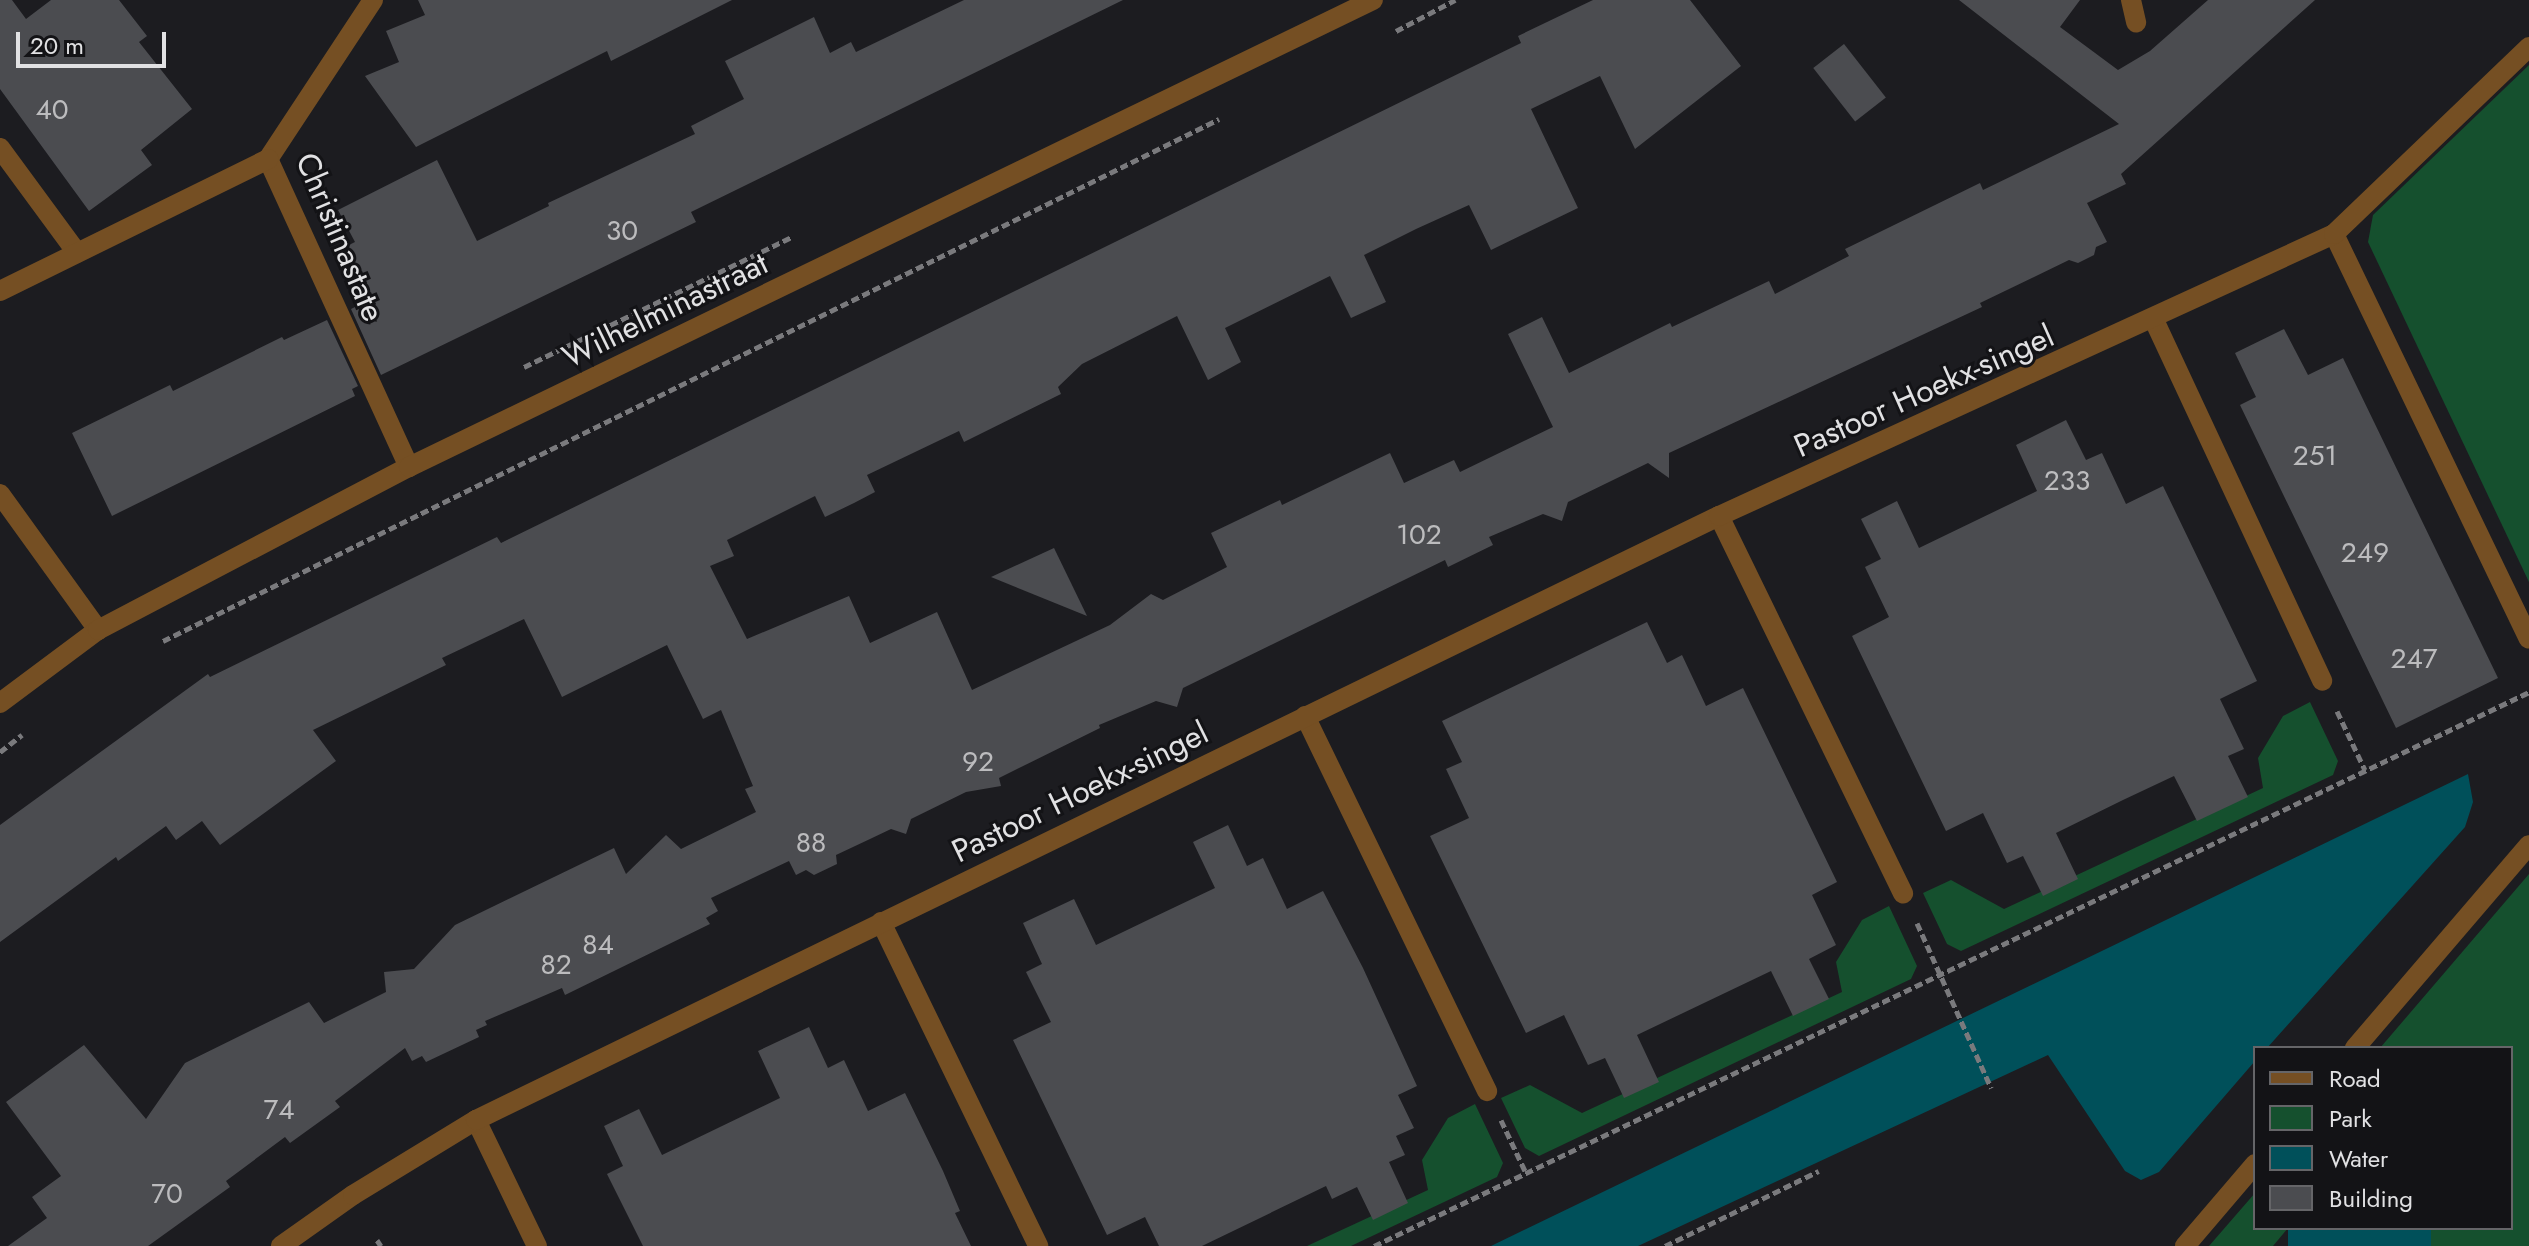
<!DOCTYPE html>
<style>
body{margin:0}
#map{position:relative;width:2529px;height:1246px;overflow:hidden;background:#1c1c20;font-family:Jost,sans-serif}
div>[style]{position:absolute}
.green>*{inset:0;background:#15502e}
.water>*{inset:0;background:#00505a;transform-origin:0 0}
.building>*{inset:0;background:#4b4c50;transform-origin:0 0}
.path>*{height:5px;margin-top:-2.5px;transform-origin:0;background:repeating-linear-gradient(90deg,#7a7a7d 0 8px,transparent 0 12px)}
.lane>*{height:20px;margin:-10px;padding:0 10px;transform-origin:10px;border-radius:10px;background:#754f23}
.street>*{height:20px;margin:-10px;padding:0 10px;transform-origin:10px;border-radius:10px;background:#754f23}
span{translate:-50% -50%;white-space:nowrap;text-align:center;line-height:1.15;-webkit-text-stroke:6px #131316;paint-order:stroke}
.number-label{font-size:28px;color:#bcbcbe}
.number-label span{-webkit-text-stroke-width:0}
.street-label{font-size:32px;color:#e1e1e3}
.legend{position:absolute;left:2253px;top:1046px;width:260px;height:184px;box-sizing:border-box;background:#131316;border:2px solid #656568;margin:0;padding:10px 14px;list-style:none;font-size:24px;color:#e1e1e3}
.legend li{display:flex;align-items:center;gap:16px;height:40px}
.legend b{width:40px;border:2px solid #656568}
.scale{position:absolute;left:16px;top:32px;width:150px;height:36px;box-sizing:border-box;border:4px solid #e1e1e3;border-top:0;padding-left:10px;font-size:24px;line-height:28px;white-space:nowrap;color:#e1e1e3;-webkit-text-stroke:6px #131316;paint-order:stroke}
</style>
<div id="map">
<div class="green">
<div style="clip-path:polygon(2529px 65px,2529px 582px,2368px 242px,2373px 215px)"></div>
<div style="clip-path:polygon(2310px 702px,2338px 761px,2333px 775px,1961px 951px,1947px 944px,1923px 893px,1951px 880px,2004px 909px,2263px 788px,2258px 758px,2283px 716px)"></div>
<div style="clip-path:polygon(2529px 874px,2529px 1246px,2428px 1246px,2431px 1228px,2511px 1228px,2511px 1048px,2380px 1048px)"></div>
<div style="clip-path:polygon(1889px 906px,1917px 966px,1911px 979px,1539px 1156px,1525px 1148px,1501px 1098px,1530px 1085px,1582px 1113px,1842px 992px,1836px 962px,1862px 920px)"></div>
<div style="clip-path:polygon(1475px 1104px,1503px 1163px,1497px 1177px,1351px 1246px,1307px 1246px,1428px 1190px,1422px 1160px,1448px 1118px)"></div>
<div style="clip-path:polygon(2255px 1193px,2255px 1228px,2288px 1228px,2273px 1246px,2209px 1246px)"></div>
</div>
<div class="water">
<div style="clip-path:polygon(2468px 774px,2473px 802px,2465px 827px,2267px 1048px,2255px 1048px,2255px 1061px,2159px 1172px,2141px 1180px,2125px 1171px,2048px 1055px,1638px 1246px,1491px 1246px)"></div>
<div style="left:2288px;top:1228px;width:143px;height:23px"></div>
</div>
<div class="building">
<div style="clip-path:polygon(0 0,12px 0,26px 19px,51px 0,119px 0,147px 36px,139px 42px,192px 109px,141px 150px,152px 165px,89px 211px,0 89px)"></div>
<div style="clip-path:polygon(418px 0,732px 0,611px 61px,607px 51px,416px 147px,365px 76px,399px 62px,386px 31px,425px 15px)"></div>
<div style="clip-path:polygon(964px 0,1123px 0,691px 212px,696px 222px,381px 375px,351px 309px,365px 302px,339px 250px,355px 242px,338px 210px,437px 160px,477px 241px,549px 206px,548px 203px,695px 134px,691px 126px,744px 99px,725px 61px,814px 17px,830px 53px,851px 42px,856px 52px)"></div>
<div style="clip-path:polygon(1593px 0,1690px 0,1741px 66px,1635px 149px,1600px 76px,1531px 109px,1578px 208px,1491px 250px,1469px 205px,1416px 229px,1364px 255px,1386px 302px,1351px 318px,1330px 276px,1225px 328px,1241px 362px,1208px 380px,1177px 316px,1082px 364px,1058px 387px,1061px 394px,964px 442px,959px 431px,867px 475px,875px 492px,854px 503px,825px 517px,815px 496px,727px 540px,734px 556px,710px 566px,747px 639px,849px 596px,870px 643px,937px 612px,972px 690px,1110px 625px,1151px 594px,1163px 600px,1227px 567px,1211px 533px,1280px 500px,1282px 505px,1390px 453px,1404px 483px,1454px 460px,1460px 472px,1553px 427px,1508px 334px,1542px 317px,1569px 373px,1670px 323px,1672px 327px,1769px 281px,1775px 294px,1849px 256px,1845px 249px,1980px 183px,1983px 190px,2119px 124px,1959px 0,2080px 0,2060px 27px,2118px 70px,2150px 51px,2208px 0,2315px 0,2121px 174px,2126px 184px,2087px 203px,2107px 242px,2096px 247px,2094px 255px,2078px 263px,2069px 260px,1980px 303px,1982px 307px,1669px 453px,1669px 478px,1648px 463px,1568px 502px,1562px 521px,1543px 514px,1489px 537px,1493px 545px,1448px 567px,1445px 560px,1183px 688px,1177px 707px,1156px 701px,1099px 725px,1100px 728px,999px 778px,1001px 786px,966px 792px,911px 819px,906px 834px,891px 829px,870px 839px,836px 855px,837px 864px,814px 875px,806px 870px,796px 875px,789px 861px,711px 898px,718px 911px,706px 918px,710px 924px,565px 995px,562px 988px,485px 1021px,487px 1025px,476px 1030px,479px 1037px,426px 1062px,422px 1056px,412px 1061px,405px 1048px,335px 1101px,340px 1107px,290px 1143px,285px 1137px,226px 1181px,230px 1187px,148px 1246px,8px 1246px,47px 1218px,32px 1197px,61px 1176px,6px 1102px,84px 1045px,146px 1119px,185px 1063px,309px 1002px,324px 1023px,386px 992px,384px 972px,414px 969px,455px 925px,614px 848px,626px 874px,666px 835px,681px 849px,756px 812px,745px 789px,753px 786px,721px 710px,703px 719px,667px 645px,562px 697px,524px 619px,442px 658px,446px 665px,313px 730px,336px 761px,220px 845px,202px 821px,176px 840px,166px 826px,118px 861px,116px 857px,0 942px,0 825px,208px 674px,210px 677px,497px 537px,501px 543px,1521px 43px,1518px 36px)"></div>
<div style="left:1844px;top:44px;width:68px;height:39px;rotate:52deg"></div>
<div style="clip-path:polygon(327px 320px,358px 386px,352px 389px,355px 396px,112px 516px,72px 433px,170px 385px,173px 391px,282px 337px,284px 340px)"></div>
<div style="clip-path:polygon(2284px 329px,2308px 375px,2343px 358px,2498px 678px,2396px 728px,2240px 405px,2256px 397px,2235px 353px)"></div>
<div style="clip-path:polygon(2066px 420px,2086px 460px,2102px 453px,2126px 504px,2163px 486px,2257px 681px,2220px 699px,2244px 749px,2228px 756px,2248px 797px,2197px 821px,2174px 776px,2123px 800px,2056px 833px,2078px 879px,2043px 896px,2023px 856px,2007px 863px,1983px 813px,1946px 831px,1852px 636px,1889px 617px,1865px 567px,1881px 559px,1861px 519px,1897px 501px,1919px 548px,2037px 491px,2016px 445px)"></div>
<div style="clip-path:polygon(1054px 548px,1087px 616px,991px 577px)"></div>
<div style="clip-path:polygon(1647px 622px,1667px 663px,1682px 655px,1706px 706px,1743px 688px,1837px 882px,1812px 895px,1836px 945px,1809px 959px,1829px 999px,1793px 1016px,1771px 971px,1637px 1035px,1659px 1082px,1624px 1098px,1605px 1058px,1588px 1065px,1564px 1015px,1526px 1033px,1430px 836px,1469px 818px,1446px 769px,1462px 762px,1442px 721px)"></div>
<div style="clip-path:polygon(1228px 825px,1247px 866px,1263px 858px,1287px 909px,1323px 891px,1363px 968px,1417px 1086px,1398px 1095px,1414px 1128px,1396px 1136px,1405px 1155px,1389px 1162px,1408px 1203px,1373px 1220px,1357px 1187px,1332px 1199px,1326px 1186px,1202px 1246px,1159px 1246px,1145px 1217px,1107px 1235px,1013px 1040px,1051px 1022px,1026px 972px,1042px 964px,1023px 923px,1074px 899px,1096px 945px,1152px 918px,1215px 888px,1193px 842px)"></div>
<div style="clip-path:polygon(809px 1027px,828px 1068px,844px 1060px,868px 1111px,905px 1093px,943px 1171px,960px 1211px,955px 1213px,971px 1246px,643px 1246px,607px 1174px,623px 1166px,604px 1126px,639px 1109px,662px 1155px,780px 1098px,758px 1051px)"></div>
</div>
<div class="path">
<div style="left:1396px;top:31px;width:67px;rotate:-27.7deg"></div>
<div style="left:524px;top:367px;width:298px;rotate:-25.9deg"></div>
<div style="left:163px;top:641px;width:1178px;rotate:-26.3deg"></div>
<div style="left:2337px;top:711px;width:65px;rotate:64.6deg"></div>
<div style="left:0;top:752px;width:28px;rotate:-38deg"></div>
<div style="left:1917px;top:923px;width:181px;rotate:65.8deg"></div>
<div style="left:1501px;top:1120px;width:59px;rotate:64.7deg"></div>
<div style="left:377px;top:1240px;width:7px;rotate:56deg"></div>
<div style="left:1374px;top:1246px;width:1281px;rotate:-25.62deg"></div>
<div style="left:1665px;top:1246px;width:171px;rotate:-26deg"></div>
</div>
<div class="lane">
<div style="left:2131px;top:0;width:23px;rotate:77deg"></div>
</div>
<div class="street">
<div style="left:373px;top:0;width:191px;rotate:123.4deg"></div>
<div style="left:268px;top:159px;width:339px;rotate:65.4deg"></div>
<div style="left:0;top:148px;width:130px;rotate:53.7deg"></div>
<div style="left:2334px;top:234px;width:449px;rotate:64.3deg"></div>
<div style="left:0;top:291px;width:299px;rotate:-26.2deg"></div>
<div style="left:2154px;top:320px;width:398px;rotate:65deg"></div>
<div style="left:0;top:494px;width:168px;rotate:54.2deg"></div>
<div style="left:1719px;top:516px;width:420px;rotate:64deg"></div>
<div style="left:0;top:703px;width:122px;rotate:-36.7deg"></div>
<div style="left:98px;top:630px;width:351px;rotate:-27.7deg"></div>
<div style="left:409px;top:467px;width:1071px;rotate:-25.85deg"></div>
<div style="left:1305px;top:716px;width:417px;rotate:64.1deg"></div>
<div style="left:881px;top:922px;width:360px;rotate:64.1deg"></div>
<div style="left:2355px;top:1048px;width:267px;rotate:-49.4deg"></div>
<div style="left:476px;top:1120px;width:140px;rotate:64.2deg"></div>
<div style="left:281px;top:1246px;width:88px;rotate:-35.3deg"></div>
<div style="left:353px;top:1195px;width:144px;rotate:-31.4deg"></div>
<div style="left:476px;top:1120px;width:1382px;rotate:-25.92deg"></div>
<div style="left:1719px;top:516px;width:677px;rotate:-24.63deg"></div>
<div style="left:2334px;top:234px;width:270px;rotate:-43.8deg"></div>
<div style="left:2185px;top:1246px;width:108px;rotate:-49.5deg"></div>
</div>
<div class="number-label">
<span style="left:52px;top:110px">40</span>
<span style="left:622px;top:231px">30</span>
<span style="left:2315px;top:456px">251</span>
<span style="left:2067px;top:481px">233</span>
<span style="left:1419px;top:535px">102</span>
<span style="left:2365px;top:553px">249</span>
<span style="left:2414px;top:659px">247</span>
<span style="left:978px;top:762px">92</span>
<span style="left:811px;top:843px">88</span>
<span style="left:598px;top:945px">84</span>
<span style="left:556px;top:965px">82</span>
<span style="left:279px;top:1110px">74</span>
<span style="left:167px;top:1194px">70</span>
</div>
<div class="street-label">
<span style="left:340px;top:237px;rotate:67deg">Christinastate</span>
<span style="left:665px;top:310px;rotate:-26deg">Wilhelminastraat</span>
<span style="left:1924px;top:391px;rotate:-24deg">Pastoor Hoekx-singel</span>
<span style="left:1080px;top:792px;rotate:-26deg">Pastoor Hoekx-singel</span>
</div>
<ul class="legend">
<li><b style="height:10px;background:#754f23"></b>Road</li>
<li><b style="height:22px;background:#15502e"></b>Park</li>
<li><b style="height:22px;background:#00505a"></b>Water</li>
<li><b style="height:22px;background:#4b4c50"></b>Building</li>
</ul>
<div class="scale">20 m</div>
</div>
